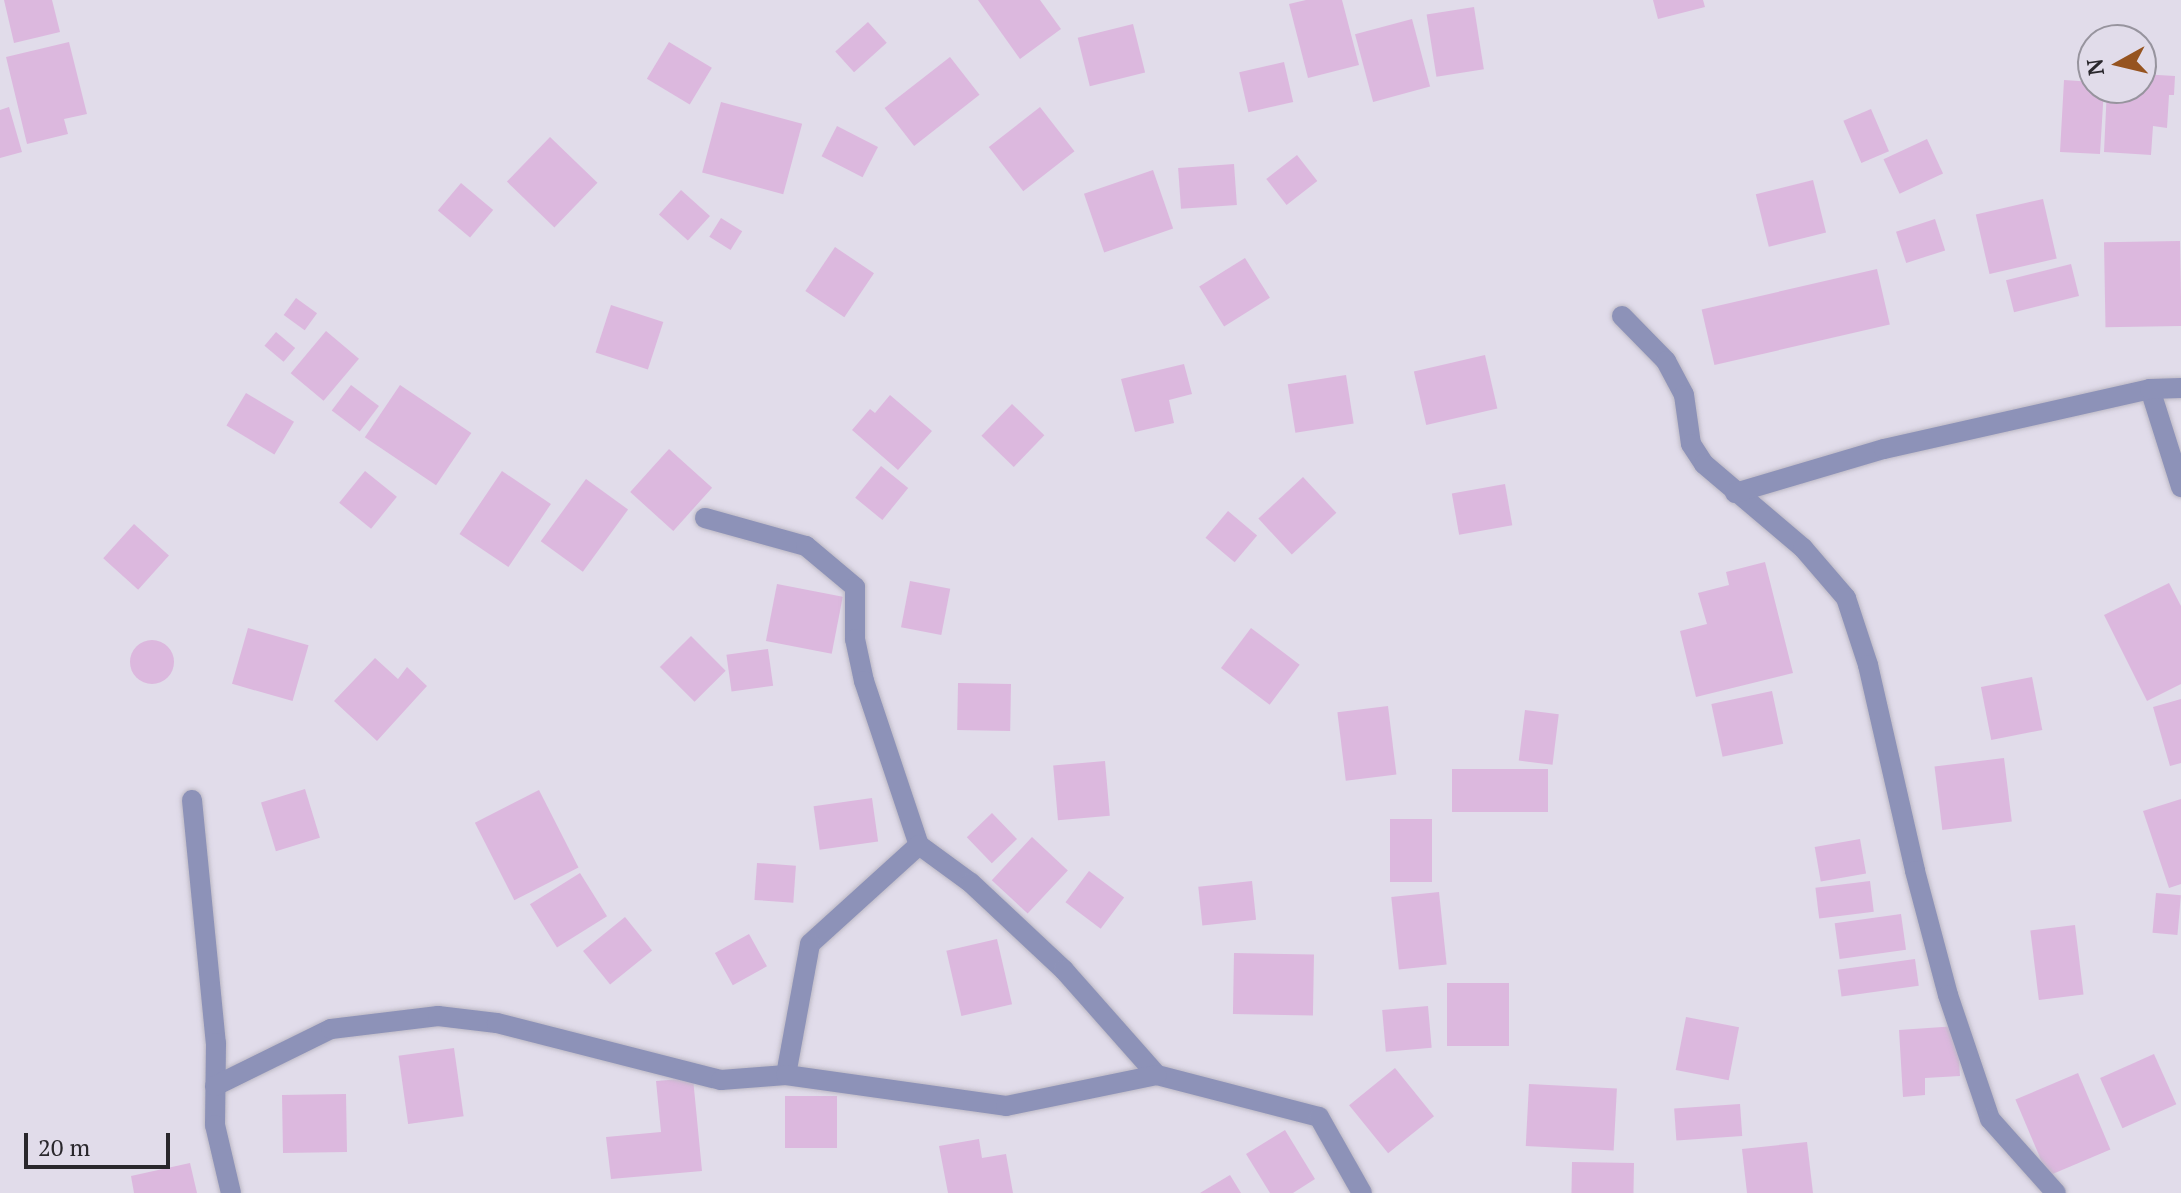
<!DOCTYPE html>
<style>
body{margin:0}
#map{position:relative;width:2181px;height:1193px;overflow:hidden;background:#e1dcea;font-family:"PT Serif",serif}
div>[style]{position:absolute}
.building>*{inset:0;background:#dcb8de;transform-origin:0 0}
.round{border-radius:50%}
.roads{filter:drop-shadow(0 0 2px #bcb8c4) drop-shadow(0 0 2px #bcb8c4)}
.minor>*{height:20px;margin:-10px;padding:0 10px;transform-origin:10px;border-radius:10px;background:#8d92b8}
span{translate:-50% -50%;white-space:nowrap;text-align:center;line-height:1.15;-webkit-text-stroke:7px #e1dcea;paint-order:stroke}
.north{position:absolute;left:2077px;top:24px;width:80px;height:80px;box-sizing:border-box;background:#e1dcea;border:2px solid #97949e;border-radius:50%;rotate:262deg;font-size:22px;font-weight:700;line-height:32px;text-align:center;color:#29272c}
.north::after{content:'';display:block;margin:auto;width:28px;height:36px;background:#965420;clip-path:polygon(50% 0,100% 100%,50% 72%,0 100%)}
.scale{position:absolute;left:24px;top:1133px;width:146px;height:36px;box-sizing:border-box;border:4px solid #29272c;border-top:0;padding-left:10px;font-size:24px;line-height:28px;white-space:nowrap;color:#29272c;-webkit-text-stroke:6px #e1dcea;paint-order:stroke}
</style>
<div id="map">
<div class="building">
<div style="clip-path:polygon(4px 0,52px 0,60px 32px,14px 43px)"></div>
<div style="clip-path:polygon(978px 0,1040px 0,1061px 29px,1020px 59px)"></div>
<div style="clip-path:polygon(1306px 0,1342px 0,1359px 65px,1308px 78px,1289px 4px)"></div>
<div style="clip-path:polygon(1653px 0,1703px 0,1705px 7px,1658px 19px)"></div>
<div style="left:1474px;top:7px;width:63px;height:48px;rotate:81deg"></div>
<div style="left:1412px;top:19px;width:70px;height:59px;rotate:75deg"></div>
<div style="left:868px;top:22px;width:28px;height:44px;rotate:48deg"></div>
<div style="left:1133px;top:24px;width:50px;height:57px;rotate:76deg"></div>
<div style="clip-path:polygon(69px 42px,87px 114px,64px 119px,68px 134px,27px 144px,6px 57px)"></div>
<div style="left:669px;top:42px;width:50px;height:43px;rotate:31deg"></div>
<div style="left:950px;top:57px;width:48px;height:83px;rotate:52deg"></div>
<div style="left:1284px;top:62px;width:41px;height:46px;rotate:77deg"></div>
<div style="clip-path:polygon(2141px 74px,2175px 76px,2174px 95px,2169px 95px,2167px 128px,2153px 126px,2151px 155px,2104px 152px,2107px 88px,2141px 88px)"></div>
<div style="clip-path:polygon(2064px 80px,2093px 82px,2093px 88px,2104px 88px,2100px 154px,2060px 152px)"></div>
<div style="left:721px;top:102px;width:84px;height:73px;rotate:15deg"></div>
<div style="clip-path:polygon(9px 107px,22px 152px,0 158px,0 110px)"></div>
<div style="left:1040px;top:107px;width:56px;height:65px;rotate:52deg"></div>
<div style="left:1871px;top:109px;width:46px;height:30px;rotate:67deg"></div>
<div style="left:837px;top:126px;width:46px;height:34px;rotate:27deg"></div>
<div style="left:550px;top:137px;width:66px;height:62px;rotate:44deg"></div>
<div style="left:1927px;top:139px;width:38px;height:48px;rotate:65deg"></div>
<div style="left:1297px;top:155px;width:33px;height:39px;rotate:52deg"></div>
<div style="left:1234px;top:164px;width:41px;height:56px;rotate:86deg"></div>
<div style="left:1153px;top:170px;width:62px;height:73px;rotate:71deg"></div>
<div style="left:1813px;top:180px;width:54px;height:59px;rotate:76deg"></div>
<div style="left:461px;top:183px;width:42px;height:36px;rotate:40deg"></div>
<div style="left:681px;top:190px;width:39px;height:33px;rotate:42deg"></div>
<div style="left:2043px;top:199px;width:61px;height:69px;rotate:77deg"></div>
<div style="left:721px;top:218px;width:25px;height:22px;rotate:32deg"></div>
<div style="left:1935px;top:219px;width:33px;height:41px;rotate:72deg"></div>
<div style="left:2180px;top:241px;width:85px;height:76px;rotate:89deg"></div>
<div style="left:835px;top:247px;width:47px;height:53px;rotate:34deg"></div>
<div style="left:1245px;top:258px;width:47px;height:54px;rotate:58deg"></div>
<div style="left:2071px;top:264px;width:33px;height:67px;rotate:76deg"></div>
<div style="left:1877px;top:269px;width:57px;height:180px;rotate:77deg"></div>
<div style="left:296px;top:298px;width:26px;height:21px;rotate:36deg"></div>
<div style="left:611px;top:305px;width:55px;height:50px;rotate:18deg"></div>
<div style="left:326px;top:331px;width:43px;height:55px;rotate:40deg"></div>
<div style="left:276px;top:332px;width:25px;height:18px;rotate:40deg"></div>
<div style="left:1485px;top:355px;width:55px;height:73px;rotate:77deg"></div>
<div style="clip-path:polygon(1184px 364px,1192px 394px,1169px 400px,1174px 423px,1135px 432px,1121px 379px)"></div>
<div style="left:1346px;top:375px;width:49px;height:59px;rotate:81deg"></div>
<div style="left:351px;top:385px;width:35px;height:32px;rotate:37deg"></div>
<div style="left:400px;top:385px;width:86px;height:63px;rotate:34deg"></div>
<div style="left:246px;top:393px;width:56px;height:38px;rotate:31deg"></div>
<div style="clip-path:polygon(890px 395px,932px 431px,898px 470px,852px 430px,870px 409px,875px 413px)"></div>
<div style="left:1012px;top:404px;width:45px;height:44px;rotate:44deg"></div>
<div style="left:669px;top:449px;width:58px;height:58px;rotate:42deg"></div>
<div style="left:881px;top:466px;width:35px;height:41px;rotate:39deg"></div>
<div style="left:365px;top:471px;width:41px;height:41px;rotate:39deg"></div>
<div style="left:502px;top:471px;width:59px;height:76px;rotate:34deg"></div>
<div style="left:1303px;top:477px;width:49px;height:61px;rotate:47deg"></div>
<div style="left:586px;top:479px;width:52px;height:77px;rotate:36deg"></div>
<div style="left:1505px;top:484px;width:42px;height:54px;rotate:80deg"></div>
<div style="left:1228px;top:511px;width:38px;height:35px;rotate:40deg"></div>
<div style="left:134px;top:524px;width:47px;height:46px;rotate:42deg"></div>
<div style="clip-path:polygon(1765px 562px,1793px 673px,1696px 697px,1680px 631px,1707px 624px,1698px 593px,1729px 585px,1726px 572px)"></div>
<div style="left:910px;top:581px;width:41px;height:47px;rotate:11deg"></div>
<div style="clip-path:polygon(2169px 583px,2181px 606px,2181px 684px,2147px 701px,2104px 615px)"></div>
<div style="left:777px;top:584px;width:67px;height:58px;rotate:11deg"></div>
<div style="left:248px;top:628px;width:63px;height:58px;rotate:16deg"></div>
<div style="left:1251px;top:628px;width:61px;height:50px;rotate:37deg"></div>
<div style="left:691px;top:636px;width:49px;height:44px;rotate:45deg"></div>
<div class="round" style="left:130px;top:640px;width:44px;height:44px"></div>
<div style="left:768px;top:649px;width:37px;height:42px;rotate:82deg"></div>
<div style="clip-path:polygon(375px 658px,398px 679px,407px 667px,427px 686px,377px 741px,334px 701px)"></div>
<div style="left:2032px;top:677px;width:54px;height:52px;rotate:79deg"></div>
<div style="left:958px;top:683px;width:53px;height:47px;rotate:1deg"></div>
<div style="left:1772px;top:691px;width:54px;height:62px;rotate:78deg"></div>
<div style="clip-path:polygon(2181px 699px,2181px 763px,2170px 766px,2153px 707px)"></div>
<div style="left:1388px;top:706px;width:69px;height:51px;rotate:83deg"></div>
<div style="left:1525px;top:710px;width:34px;height:51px;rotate:7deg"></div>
<div style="left:2004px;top:758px;width:64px;height:70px;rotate:83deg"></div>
<div style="left:1105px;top:761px;width:55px;height:52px;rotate:85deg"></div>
<div style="left:1548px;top:769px;width:43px;height:96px;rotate:90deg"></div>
<div style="left:305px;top:789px;width:51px;height:46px;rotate:73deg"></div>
<div style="left:539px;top:790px;width:87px;height:72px;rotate:63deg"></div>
<div style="left:872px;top:798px;width:44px;height:59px;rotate:82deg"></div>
<div style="clip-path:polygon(2181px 799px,2181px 884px,2169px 888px,2143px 811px)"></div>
<div style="left:992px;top:813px;width:36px;height:35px;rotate:46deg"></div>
<div style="left:1390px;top:819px;width:42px;height:63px"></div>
<div style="left:1032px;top:837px;width:49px;height:59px;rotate:43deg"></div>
<div style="left:1860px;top:839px;width:35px;height:46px;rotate:80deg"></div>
<div style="left:757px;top:863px;width:39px;height:37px;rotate:4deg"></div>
<div style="left:1089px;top:871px;width:44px;height:39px;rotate:37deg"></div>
<div style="left:580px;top:873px;width:51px;height:59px;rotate:58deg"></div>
<div style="left:1252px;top:881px;width:39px;height:54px;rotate:84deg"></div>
<div style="left:1870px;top:881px;width:31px;height:55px;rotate:83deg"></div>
<div style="left:1439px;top:892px;width:73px;height:48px;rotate:84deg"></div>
<div style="left:2156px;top:893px;width:25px;height:40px;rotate:5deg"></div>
<div style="left:1901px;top:914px;width:36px;height:67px;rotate:82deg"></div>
<div style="left:625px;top:917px;width:43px;height:54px;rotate:51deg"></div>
<div style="left:2075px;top:925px;width:70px;height:45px;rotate:83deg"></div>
<div style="left:749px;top:934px;width:37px;height:39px;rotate:61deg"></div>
<div style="left:997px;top:939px;width:67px;height:52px;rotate:77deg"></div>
<div style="left:1234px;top:953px;width:80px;height:61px;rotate:1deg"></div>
<div style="left:1915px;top:959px;width:27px;height:78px;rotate:82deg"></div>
<div style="left:1447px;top:983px;width:62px;height:63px"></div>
<div style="left:1428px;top:1006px;width:42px;height:46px;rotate:85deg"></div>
<div style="left:1686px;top:1017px;width:54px;height:54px;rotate:11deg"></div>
<div style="clip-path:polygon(1957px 1026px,1960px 1076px,1925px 1078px,1925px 1095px,1903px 1097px,1899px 1030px)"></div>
<div style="left:454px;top:1048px;width:69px;height:56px;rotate:82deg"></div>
<div style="left:2154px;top:1054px;width:55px;height:59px;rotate:66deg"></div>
<div style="left:1395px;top:1068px;width:62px;height:59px;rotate:51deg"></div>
<div style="left:2078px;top:1073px;width:83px;height:68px;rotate:67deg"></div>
<div style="clip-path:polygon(693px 1078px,702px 1171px,611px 1179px,606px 1137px,661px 1132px,656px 1081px)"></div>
<div style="left:1529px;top:1084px;width:88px;height:62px;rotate:3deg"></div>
<div style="left:346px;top:1094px;width:58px;height:64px;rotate:89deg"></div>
<div style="left:785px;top:1096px;width:52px;height:52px"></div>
<div style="left:1740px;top:1104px;width:32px;height:66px;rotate:86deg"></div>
<div style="clip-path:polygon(1285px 1130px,1315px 1179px,1293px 1193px,1270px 1193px,1246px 1154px)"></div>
<div style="clip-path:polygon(979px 1139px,982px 1158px,1006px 1154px,1013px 1193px,948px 1193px,939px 1146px)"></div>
<div style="clip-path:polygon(1807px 1142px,1813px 1193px,1747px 1193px,1742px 1149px)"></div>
<div style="left:1572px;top:1162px;width:62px;height:31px;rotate:1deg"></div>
<div style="clip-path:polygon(190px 1163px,197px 1193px,134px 1193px,131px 1176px)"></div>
<div style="clip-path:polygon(1230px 1175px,1241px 1193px,1200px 1193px)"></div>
</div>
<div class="roads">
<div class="minor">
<div style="left:1622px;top:316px;width:63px;rotate:45.6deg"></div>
<div style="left:1666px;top:361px;width:38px;rotate:62deg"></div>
<div style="left:1684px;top:395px;width:49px;rotate:81.9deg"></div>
<div style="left:1691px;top:444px;width:24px;rotate:57deg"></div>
<div style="left:1704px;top:464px;width:130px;rotate:40.3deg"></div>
<div style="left:1803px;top:548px;width:66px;rotate:49.3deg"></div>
<div style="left:1846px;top:598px;width:71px;rotate:71.8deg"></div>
<div style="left:1868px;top:665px;width:211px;rotate:77.1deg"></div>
<div style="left:1915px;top:871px;width:128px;rotate:75.1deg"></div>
<div style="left:1948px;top:995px;width:131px;rotate:71.3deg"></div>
<div style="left:1990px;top:1119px;width:99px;rotate:48.3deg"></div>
<div style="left:2150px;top:389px;width:103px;rotate:72.4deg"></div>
<div style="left:1735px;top:493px;width:155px;rotate:-16.5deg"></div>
<div style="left:1884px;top:449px;width:273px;rotate:-12.7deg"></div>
<div style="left:2150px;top:389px;width:31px;rotate:-2deg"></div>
<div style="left:705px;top:518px;width:105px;rotate:15.5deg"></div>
<div style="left:806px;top:546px;width:64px;rotate:39.9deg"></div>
<div style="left:855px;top:587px;width:52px;rotate:90deg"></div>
<div style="left:855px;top:639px;width:43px;rotate:77.9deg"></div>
<div style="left:864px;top:681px;width:173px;rotate:71.5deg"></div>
<div style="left:919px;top:845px;width:147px;rotate:137.8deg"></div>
<div style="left:810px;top:944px;width:133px;rotate:100.4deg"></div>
<div style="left:192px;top:800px;width:244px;rotate:84.4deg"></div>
<div style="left:216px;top:1043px;width:82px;rotate:90.7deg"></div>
<div style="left:215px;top:1125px;width:70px;rotate:76.8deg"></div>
<div style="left:919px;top:845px;width:64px;rotate:36.2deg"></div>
<div style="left:971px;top:883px;width:127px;rotate:43.1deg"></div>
<div style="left:1064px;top:970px;width:140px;rotate:48.5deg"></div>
<div style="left:1157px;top:1075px;width:167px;rotate:14.5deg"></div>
<div style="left:1319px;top:1117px;width:87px;rotate:60.5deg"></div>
<div style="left:215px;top:1086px;width:129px;rotate:-26.2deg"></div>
<div style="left:331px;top:1029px;width:108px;rotate:-6.9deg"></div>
<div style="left:438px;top:1016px;width:59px;rotate:6.8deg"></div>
<div style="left:497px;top:1023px;width:231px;rotate:14.3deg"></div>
<div style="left:721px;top:1080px;width:65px;rotate:-4.4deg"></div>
<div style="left:786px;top:1075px;width:222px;rotate:8deg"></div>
<div style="left:1006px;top:1106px;width:154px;rotate:-11.6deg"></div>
</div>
</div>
<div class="north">N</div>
<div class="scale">20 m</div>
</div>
